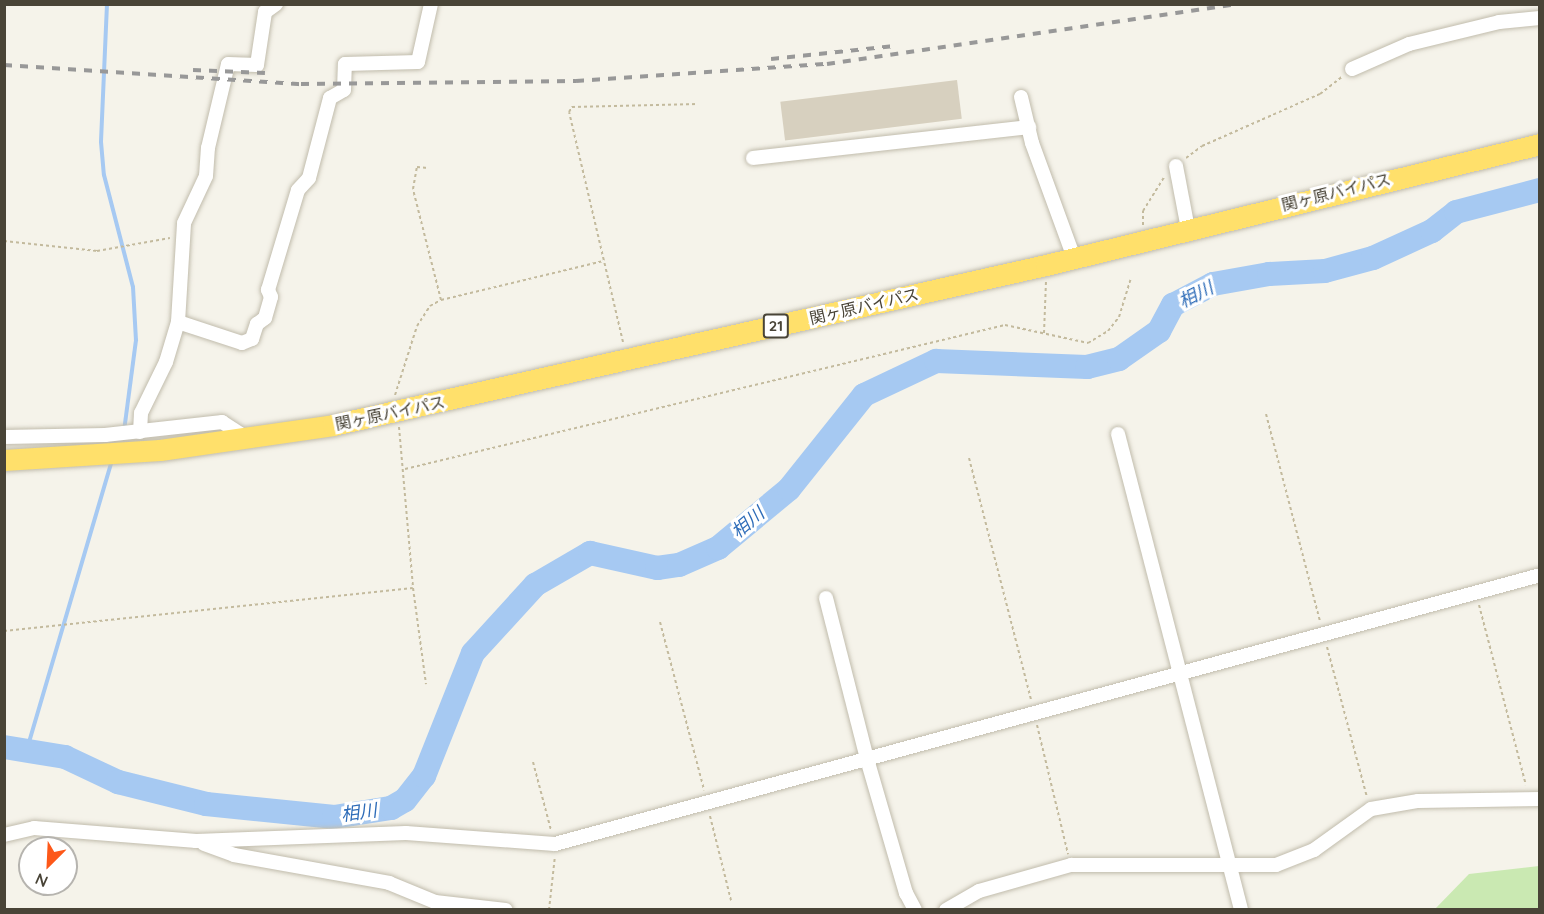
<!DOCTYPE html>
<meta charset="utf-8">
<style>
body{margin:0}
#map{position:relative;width:1544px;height:914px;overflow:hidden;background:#f5f3ea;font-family:Quicksand,"Noto Sans JP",sans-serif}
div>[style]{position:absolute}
.green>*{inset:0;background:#cae9b2}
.stream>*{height:4px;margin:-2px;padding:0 2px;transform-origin:2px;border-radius:2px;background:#a6c9f2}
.river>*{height:24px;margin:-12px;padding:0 12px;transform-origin:12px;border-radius:12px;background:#a6c9f2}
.building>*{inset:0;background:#d7d0bf;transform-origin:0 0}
.path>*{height:2px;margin-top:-1px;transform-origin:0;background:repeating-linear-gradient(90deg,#c3ba9d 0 3px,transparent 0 6px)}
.roads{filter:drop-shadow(0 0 2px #c1bcac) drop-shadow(0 0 2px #c1bcac)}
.minor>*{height:14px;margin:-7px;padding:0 7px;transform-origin:7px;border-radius:7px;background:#fff}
.highway>*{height:21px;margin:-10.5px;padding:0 10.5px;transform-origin:10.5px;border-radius:10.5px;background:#ffe06b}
.rail>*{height:4px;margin-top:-2px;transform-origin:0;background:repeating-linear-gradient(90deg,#989898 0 8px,transparent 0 16px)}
span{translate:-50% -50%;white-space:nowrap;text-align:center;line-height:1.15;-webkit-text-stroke:6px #fff;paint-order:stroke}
.shield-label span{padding:2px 4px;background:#fff;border:2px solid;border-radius:4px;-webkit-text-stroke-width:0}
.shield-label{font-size:15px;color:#494437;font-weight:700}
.street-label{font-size:16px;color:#494437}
.water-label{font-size:18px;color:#2e6cb8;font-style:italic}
.frame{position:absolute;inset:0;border:6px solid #494437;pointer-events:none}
.north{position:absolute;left:18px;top:836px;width:60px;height:60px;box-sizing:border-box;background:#fff;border:2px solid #b6b4af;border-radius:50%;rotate:204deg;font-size:16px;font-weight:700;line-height:24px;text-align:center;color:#494437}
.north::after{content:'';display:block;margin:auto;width:21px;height:27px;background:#fd5819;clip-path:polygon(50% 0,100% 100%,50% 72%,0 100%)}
</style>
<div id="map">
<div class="green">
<div style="clip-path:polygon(1539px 866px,1539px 909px,1435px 909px,1469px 874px)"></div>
</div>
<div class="stream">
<div style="left:107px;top:4px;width:138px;rotate:92.5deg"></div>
<div style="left:101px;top:142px;width:33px;rotate:85deg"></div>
<div style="left:104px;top:175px;width:116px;rotate:75.5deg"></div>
<div style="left:133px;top:287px;width:53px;rotate:86.8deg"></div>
<div style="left:136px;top:340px;width:92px;rotate:97.5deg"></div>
<div style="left:27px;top:749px;width:301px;rotate:-73.6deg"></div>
</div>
<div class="river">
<div style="left:4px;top:747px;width:62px;rotate:9.3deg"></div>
<div style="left:65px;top:757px;width:59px;rotate:25.3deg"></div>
<div style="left:118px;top:782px;width:91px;rotate:14deg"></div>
<div style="left:206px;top:804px;width:129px;rotate:5.8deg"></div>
<div style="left:334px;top:817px;width:58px;rotate:-9deg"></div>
<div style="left:391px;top:808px;width:16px;rotate:-30deg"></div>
<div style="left:405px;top:800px;width:31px;rotate:-52deg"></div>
<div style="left:424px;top:776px;width:132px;rotate:-68.3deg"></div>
<div style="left:473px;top:653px;width:92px;rotate:-47.6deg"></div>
<div style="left:535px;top:585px;width:64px;rotate:-30.2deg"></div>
<div style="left:590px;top:553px;width:69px;rotate:12.6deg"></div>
<div style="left:657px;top:568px;width:22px;rotate:-8deg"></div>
<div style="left:679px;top:565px;width:43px;rotate:-23.6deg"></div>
<div style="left:718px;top:548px;width:92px;rotate:-39.7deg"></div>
<div style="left:789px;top:489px;width:120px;rotate:-51.4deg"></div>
<div style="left:864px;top:395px;width:80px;rotate:-25.3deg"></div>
<div style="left:936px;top:361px;width:151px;rotate:2.3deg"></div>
<div style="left:1087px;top:367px;width:33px;rotate:-14deg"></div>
<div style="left:1119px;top:359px;width:49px;rotate:-35deg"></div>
<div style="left:1159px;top:331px;width:30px;rotate:-62deg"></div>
<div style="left:1173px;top:305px;width:45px;rotate:-27.7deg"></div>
<div style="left:1213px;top:284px;width:57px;rotate:-10.1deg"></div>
<div style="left:1269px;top:274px;width:56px;rotate:-3.1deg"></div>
<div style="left:1325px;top:271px;width:50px;rotate:-15.2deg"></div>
<div style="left:1373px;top:258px;width:65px;rotate:-24.6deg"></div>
<div style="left:1432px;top:231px;width:31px;rotate:-38deg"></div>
<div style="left:1456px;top:212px;width:87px;rotate:-14.7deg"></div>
</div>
<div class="building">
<div style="left:957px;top:80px;width:39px;height:178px;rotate:83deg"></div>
</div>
<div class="path">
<div style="left:1186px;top:158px;width:20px;rotate:-37deg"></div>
<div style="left:1202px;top:146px;width:129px;rotate:-23.8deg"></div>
<div style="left:1320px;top:94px;width:29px;rotate:-38deg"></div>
<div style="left:1143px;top:225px;width:14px;rotate:-90deg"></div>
<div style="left:1143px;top:211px;width:40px;rotate:-58deg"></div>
<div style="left:4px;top:241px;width:94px;rotate:6.1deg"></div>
<div style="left:97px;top:251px;width:74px;rotate:-10.1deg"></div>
<div style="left:441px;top:300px;width:168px;rotate:-13.5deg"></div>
<div style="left:1044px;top:333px;width:51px;rotate:-87.8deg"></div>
<div style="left:623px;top:342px;width:236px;rotate:-103.2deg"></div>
<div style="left:569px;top:112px;width:6px;rotate:-59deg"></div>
<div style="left:572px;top:107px;width:126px;rotate:-1.4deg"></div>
<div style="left:395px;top:395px;width:72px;rotate:-72.3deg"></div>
<div style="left:417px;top:326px;width:24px;rotate:-57deg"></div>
<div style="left:430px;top:306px;width:13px;rotate:-29deg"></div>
<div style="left:441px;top:300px;width:114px;rotate:-104.2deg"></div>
<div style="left:413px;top:189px;width:22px;rotate:-80deg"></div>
<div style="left:417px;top:167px;width:11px;rotate:5deg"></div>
<div style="left:1266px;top:414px;width:214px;rotate:75.4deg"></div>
<div style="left:399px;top:427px;width:162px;rotate:85deg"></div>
<div style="left:413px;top:588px;width:97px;rotate:82.3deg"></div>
<div style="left:969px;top:458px;width:249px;rotate:75.6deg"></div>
<div style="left:405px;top:469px;width:617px;rotate:-13.5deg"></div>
<div style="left:1005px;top:325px;width:85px;rotate:12.2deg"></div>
<div style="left:1088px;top:343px;width:23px;rotate:-31deg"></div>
<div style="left:1108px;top:331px;width:18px;rotate:-52deg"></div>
<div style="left:1119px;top:317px;width:39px;rotate:-73deg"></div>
<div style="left:1479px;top:605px;width:186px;rotate:75.4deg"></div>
<div style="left:660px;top:622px;width:174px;rotate:75.3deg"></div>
<div style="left:4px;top:631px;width:411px;rotate:-6deg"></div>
<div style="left:1327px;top:647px;width:155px;rotate:75.1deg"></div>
<div style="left:1037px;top:725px;width:133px;rotate:76.5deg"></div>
<div style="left:533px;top:762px;width:70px;rotate:75.2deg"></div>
<div style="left:710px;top:816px;width:87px;rotate:76deg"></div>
<div style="left:549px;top:910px;width:54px;rotate:-83.7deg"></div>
</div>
<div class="roads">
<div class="minor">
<div style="left:1352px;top:69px;width:62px;rotate:-23.7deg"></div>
<div style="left:1409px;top:44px;width:93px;rotate:-13.7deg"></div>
<div style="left:1499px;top:22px;width:41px;rotate:-5.6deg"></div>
<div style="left:1021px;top:97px;width:47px;rotate:76.6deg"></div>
<div style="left:1032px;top:143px;width:122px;rotate:69.9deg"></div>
<div style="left:753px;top:158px;width:278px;rotate:-6.4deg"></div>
<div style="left:1176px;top:166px;width:64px;rotate:79.2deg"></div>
<div style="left:178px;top:322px;width:99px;rotate:-86.5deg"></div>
<div style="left:184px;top:223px;width:52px;rotate:-64.9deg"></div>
<div style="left:206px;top:176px;width:28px;rotate:-86deg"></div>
<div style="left:208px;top:148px;width:86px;rotate:-76.6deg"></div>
<div style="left:228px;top:64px;width:29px;rotate:2deg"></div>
<div style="left:257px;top:65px;width:54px;rotate:-81.4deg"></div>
<div style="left:265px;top:12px;width:14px;rotate:-36deg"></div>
<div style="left:140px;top:432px;width:19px;rotate:-87deg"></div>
<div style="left:141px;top:413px;width:57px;rotate:-63.9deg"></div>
<div style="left:166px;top:362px;width:42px;rotate:-73.3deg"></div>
<div style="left:178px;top:322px;width:67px;rotate:18.2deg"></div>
<div style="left:242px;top:343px;width:11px;rotate:-22deg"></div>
<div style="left:252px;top:339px;width:16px;rotate:-72deg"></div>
<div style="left:257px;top:324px;width:10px;rotate:-37deg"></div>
<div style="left:265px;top:318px;width:22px;rotate:-74deg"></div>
<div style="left:271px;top:297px;width:8px;rotate:-113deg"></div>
<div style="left:268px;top:290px;width:104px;rotate:-73.3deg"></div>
<div style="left:298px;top:190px;width:16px;rotate:-47deg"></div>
<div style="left:309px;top:178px;width:83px;rotate:-75.3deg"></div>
<div style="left:330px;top:98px;width:16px;rotate:-30deg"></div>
<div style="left:344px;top:90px;width:26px;rotate:-88deg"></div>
<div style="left:345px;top:64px;width:73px;rotate:-1.6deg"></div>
<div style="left:418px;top:62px;width:59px;rotate:-77.4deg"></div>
<div style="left:1118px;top:434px;width:492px;rotate:75.5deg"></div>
<div style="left:4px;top:437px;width:101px;rotate:-1.1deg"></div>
<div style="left:105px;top:435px;width:118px;rotate:-6.3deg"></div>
<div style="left:222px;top:422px;width:31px;rotate:33deg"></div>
<div style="left:826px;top:598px;width:166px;rotate:75.7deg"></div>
<div style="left:867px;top:759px;width:140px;rotate:73.8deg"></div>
<div style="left:906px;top:893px;width:19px;rotate:62deg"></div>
<div style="left:4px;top:835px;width:31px;rotate:-13deg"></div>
<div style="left:34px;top:828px;width:163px;rotate:4.6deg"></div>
<div style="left:196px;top:841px;width:210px;rotate:-2.2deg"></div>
<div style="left:406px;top:833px;width:149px;rotate:4.2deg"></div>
<div style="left:555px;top:844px;width:1021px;rotate:-15.27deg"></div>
<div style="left:204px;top:844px;width:32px;rotate:20deg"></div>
<div style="left:234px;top:855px;width:158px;rotate:10.2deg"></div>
<div style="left:389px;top:883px;width:50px;rotate:22.4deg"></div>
<div style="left:435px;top:902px;width:71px;rotate:6.4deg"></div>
<div style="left:946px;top:910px;width:38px;rotate:-30deg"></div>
<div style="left:979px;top:891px;width:96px;rotate:-15.8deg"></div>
<div style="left:1071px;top:865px;width:205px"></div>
<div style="left:1276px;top:865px;width:41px;rotate:-21.5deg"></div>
<div style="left:1314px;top:850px;width:70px;rotate:-35.7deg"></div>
<div style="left:1371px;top:809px;width:48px;rotate:-9.7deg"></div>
<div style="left:1418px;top:801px;width:122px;rotate:-0.9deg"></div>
</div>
<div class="highway">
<div style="left:4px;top:460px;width:156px;rotate:-3.7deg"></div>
<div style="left:160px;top:450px;width:175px;rotate:-8.2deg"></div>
<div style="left:333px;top:425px;width:731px;rotate:-12.65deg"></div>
<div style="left:1046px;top:265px;width:509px;rotate:-13.76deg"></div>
</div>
</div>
<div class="rail">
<div style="left:771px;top:59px;width:124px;rotate:-6deg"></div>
<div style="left:4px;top:65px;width:298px;rotate:3.7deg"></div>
<div style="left:301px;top:84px;width:275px;rotate:-0.6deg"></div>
<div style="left:576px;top:81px;width:252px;rotate:-3.9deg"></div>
<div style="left:827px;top:64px;width:415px;rotate:-8.3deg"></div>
<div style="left:193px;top:70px;width:72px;rotate:2.4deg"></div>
</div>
<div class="shield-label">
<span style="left:776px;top:326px">21</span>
</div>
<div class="street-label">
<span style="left:1336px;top:192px;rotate:-14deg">関ヶ原バイパス</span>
<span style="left:864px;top:306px;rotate:-13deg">関ヶ原バイパス</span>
<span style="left:390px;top:413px;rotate:-12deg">関ヶ原バイパス</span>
</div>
<div class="water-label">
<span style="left:1196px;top:295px;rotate:-27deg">相川</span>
<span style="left:748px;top:523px;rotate:-40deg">相川</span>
<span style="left:359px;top:813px;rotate:-8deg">相川</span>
</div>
<div class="frame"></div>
<div class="north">N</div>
</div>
